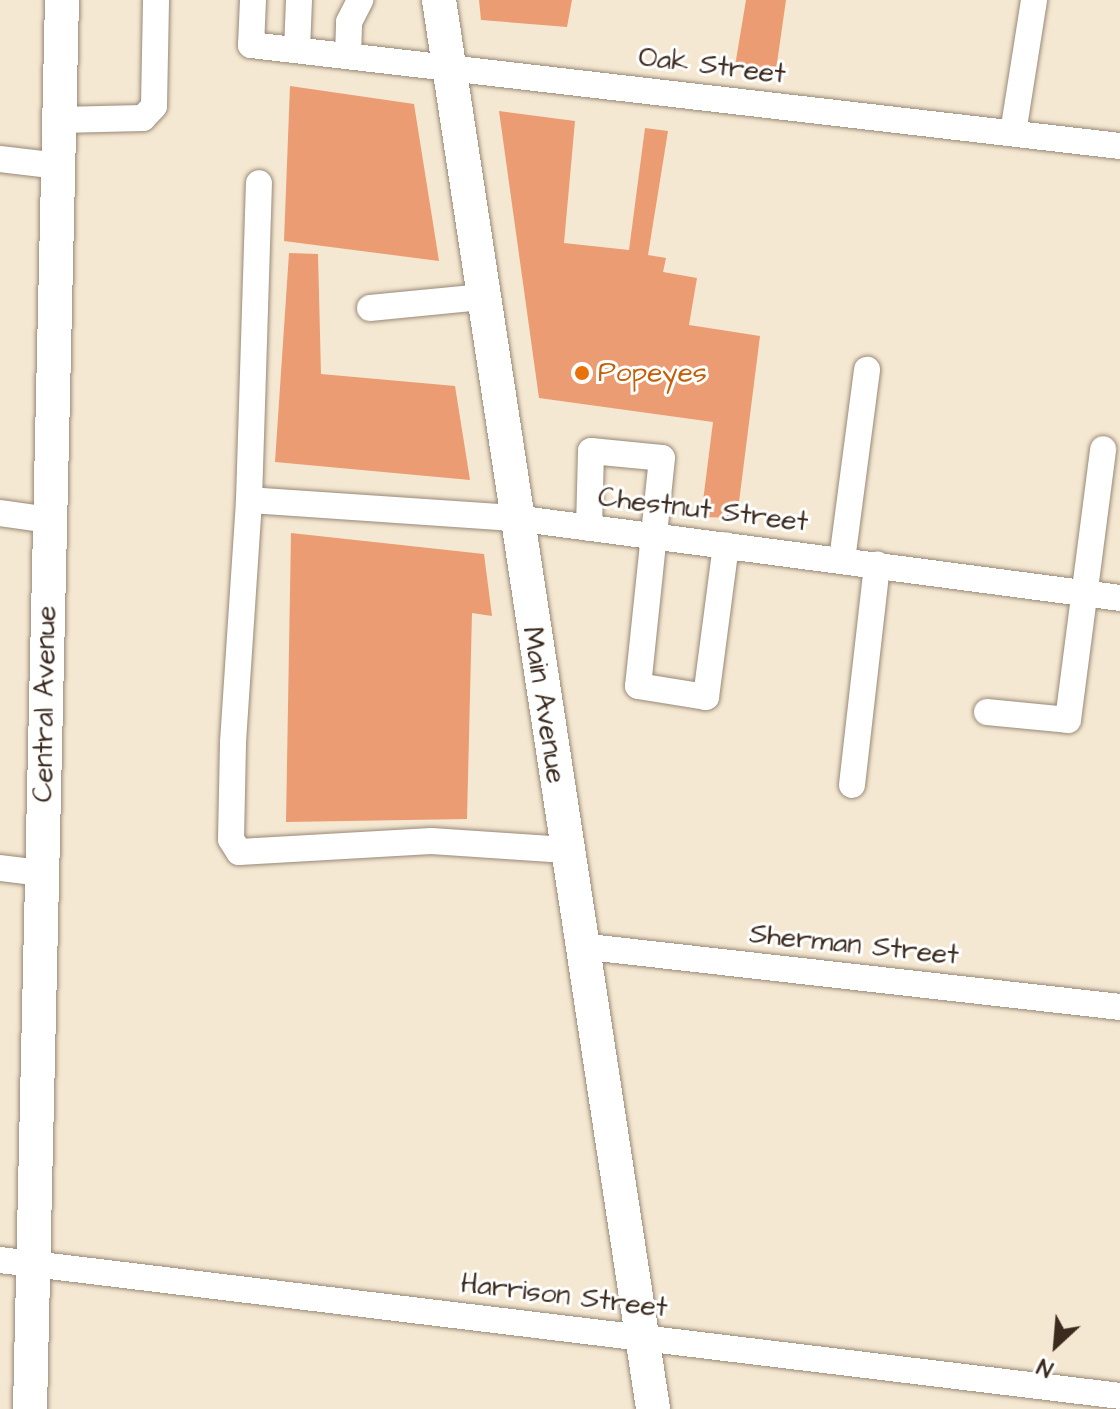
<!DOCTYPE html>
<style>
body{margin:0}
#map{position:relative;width:1120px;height:1409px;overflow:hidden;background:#f5e8d2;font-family:"Architects Daughter",sans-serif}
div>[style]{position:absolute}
.building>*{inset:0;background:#eb9c72}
.roads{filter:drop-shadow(0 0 2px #988978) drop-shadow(0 0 2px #988978)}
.minor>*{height:26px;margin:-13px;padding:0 13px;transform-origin:13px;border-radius:13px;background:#fff}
.major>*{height:34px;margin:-17px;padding:0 17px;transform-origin:17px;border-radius:17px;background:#fff}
.dots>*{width:22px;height:22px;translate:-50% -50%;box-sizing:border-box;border:4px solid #fff;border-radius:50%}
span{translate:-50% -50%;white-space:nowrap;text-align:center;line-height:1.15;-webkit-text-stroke:6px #fff;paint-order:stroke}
.street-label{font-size:28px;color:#3b2a1e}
.food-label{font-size:28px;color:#c56008}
.left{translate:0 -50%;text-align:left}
.north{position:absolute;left:1016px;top:1305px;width:80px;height:80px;-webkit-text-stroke:6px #fff;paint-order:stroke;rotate:206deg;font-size:22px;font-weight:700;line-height:32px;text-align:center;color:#3b2a1e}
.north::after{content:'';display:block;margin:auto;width:28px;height:36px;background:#3b2a1e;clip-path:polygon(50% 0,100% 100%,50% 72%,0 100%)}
</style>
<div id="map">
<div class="building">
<div style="clip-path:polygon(479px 0,572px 0,567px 27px,481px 20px)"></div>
<div style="clip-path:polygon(746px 0,786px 0,776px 70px,735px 66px)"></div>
<div style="clip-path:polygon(290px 86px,414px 104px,439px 261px,284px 241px)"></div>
<div style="clip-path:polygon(499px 111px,575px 121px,564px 243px,629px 250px,645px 128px,668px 131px,648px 255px,666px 258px,663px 272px,697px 278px,689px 325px,760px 336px,737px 518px,701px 517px,713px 422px,539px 398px)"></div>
<div style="clip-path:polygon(289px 253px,318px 254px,321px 374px,455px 386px,470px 480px,275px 462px)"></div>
<div style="clip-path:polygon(291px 533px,484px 554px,492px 616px,472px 613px,467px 819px,286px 822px)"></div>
</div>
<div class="roads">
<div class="minor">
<div style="left:253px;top:0;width:45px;rotate:92.5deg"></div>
<div style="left:251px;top:45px;width:875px;rotate:6.63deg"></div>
<div style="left:297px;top:50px;width:50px;rotate:-87.7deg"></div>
<div style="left:348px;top:55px;width:33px;rotate:-88deg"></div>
<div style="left:349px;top:22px;width:25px;rotate:-63deg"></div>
<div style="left:60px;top:120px;width:83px;rotate:-1.4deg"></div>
<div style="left:143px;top:118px;width:16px;rotate:-47deg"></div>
<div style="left:154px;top:106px;width:106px;rotate:-88.9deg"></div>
<div style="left:1013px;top:133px;width:135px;rotate:-81deg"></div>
<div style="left:0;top:159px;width:59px;rotate:6.8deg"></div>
<div style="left:370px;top:308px;width:114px;rotate:-5.6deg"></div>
<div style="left:249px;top:500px;width:317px;rotate:-88.2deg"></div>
<div style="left:0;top:513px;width:50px;rotate:8deg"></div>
<div style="left:589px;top:528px;width:77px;rotate:-88.5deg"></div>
<div style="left:591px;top:451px;width:71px;rotate:5.6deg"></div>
<div style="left:662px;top:458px;width:229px;rotate:96deg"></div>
<div style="left:638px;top:686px;width:69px;rotate:9.2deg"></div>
<div style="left:706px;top:697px;width:153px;rotate:-82.5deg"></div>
<div style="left:842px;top:560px;width:192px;rotate:-82.5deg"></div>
<div style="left:987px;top:712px;width:81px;rotate:5.6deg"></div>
<div style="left:1068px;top:720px;width:273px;rotate:-82.6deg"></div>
<div style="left:852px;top:785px;width:222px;rotate:-83.5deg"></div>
<div style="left:566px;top:850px;width:135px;rotate:-176.2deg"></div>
<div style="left:431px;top:841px;width:192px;rotate:176.7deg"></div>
<div style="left:239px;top:852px;width:15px;rotate:-122deg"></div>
<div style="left:231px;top:839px;width:97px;rotate:-88.8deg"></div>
<div style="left:233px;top:742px;width:243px;rotate:-86.2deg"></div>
<div style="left:249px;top:500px;width:267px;rotate:3.9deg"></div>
<div style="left:515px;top:518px;width:610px;rotate:7.53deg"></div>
<div style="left:0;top:868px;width:41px;rotate:7deg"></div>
<div style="left:580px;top:946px;width:543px;rotate:6.44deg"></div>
<div style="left:0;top:1260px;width:1128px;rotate:6.92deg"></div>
</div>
<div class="major">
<div style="left:439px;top:0;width:1425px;rotate:81.36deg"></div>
<div style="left:30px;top:1409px;width:1409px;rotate:-88.7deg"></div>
</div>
</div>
<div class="dots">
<div style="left:582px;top:373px;background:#e8710a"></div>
</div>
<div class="street-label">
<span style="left:712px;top:66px;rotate:7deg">Oak Street</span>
<span style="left:703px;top:510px;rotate:7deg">Chestnut Street</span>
<span style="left:45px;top:704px;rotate:-89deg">Central Avenue</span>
<span style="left:544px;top:705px;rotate:81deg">Main Avenue</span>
<span style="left:854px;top:945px;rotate:6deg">Sherman Street</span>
<span style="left:564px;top:1296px;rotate:7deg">Harrison Street</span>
</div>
<div class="food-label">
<span class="left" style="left:598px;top:373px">Popeyes</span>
</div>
<div class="north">N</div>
</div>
